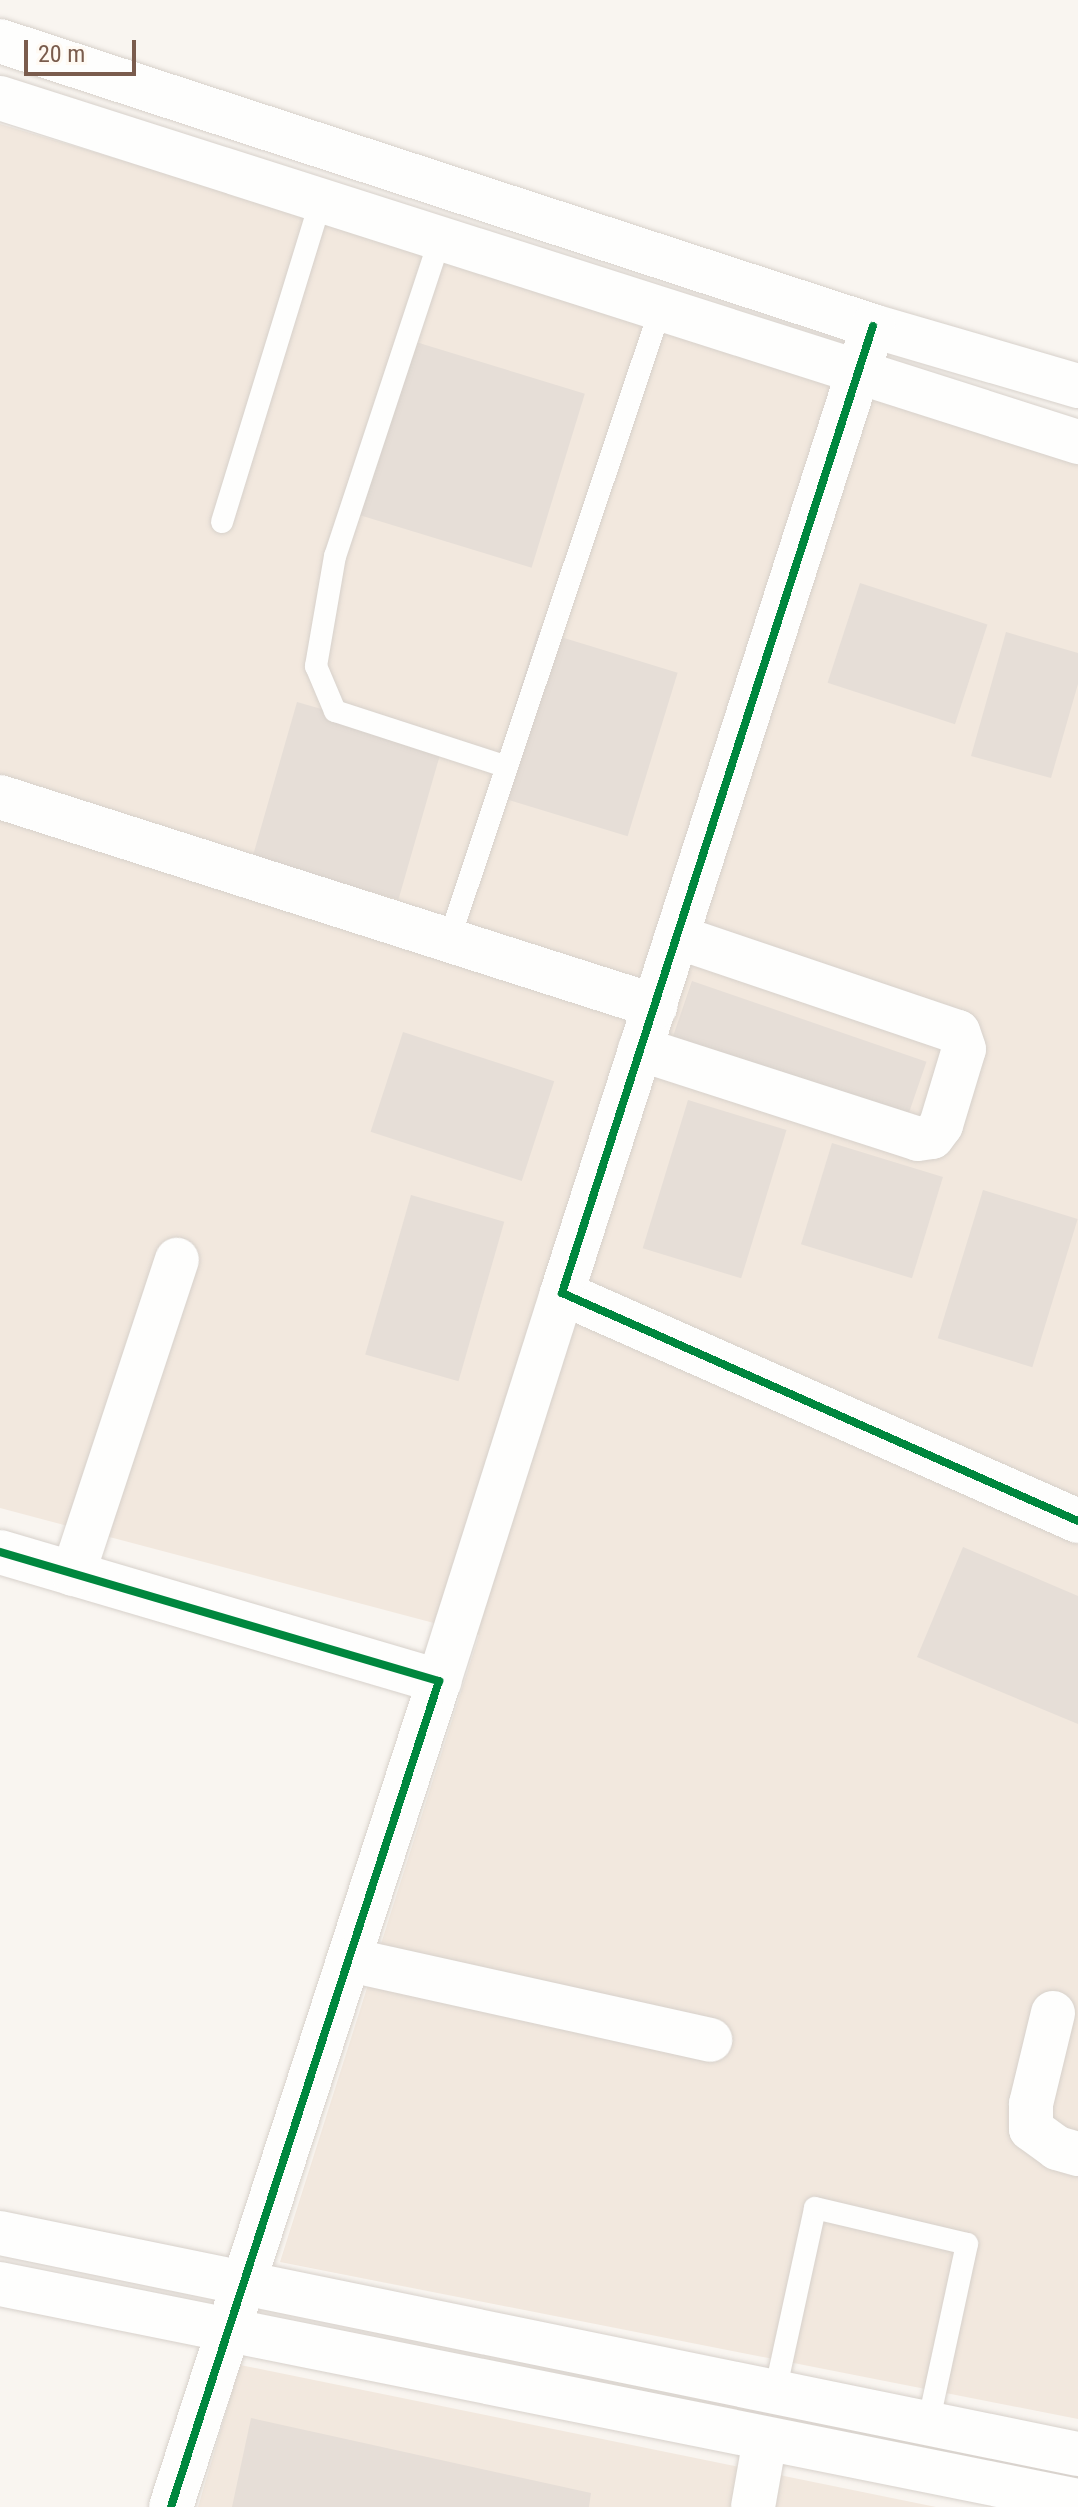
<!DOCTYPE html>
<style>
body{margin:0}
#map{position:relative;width:1078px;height:2507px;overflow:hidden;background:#f9f5f0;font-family:"Roboto Condensed",sans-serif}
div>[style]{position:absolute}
.residential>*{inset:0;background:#f2e8de}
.building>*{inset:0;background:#e6ded7;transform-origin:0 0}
.roads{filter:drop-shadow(0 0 2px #d7d1cb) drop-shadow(0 0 2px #d7d1cb)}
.lane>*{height:22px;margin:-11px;padding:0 11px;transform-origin:11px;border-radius:11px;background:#fefefd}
.street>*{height:44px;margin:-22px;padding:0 22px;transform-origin:22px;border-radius:22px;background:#fefefd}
.secondary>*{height:44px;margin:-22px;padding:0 22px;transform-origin:22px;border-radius:22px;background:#fefefd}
.cycleway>*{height:8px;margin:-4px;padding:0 4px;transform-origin:4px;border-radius:4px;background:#00873e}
span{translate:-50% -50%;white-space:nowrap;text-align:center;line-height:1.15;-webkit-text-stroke:7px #fffaf3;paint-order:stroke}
.scale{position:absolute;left:24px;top:40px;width:112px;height:36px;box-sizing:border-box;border:4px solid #7a5c4d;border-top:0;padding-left:10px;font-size:24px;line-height:28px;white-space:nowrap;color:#7a5c4d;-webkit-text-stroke:6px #fffaf3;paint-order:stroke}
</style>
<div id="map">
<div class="residential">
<div style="clip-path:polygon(0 124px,672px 324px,1078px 454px,1078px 2419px,280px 2262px,479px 1635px,0 1508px)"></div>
<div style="clip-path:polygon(240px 2365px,936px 2507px,198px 2507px)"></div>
</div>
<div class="building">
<div style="left:406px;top:339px;width:187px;height:182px;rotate:17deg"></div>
<div style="left:860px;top:583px;width:134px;height:105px;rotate:18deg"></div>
<div style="left:538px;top:630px;width:146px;height:171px;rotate:17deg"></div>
<div style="clip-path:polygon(1006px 632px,1078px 653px,1078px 684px,1051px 778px,971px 756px)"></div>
<div style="left:297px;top:702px;width:152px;height:162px;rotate:16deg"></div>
<div style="left:692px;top:981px;width:248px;height:93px;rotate:19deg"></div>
<div style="left:403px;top:1032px;width:159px;height:105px;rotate:18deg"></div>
<div style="left:688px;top:1100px;width:103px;height:155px;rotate:17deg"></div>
<div style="left:832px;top:1143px;width:116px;height:106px;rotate:17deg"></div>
<div style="left:983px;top:1190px;width:99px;height:155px;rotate:17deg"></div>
<div style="left:411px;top:1195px;width:97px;height:166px;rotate:16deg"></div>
<div style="clip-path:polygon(963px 1547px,1078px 1596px,1078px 1724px,917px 1657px)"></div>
<div style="clip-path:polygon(251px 2418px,591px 2493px,589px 2507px,232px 2507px)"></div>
</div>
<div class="roads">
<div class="lane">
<div style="left:439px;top:242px;width:331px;rotate:108.3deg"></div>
<div style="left:335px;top:556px;width:112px;rotate:99.8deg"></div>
<div style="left:316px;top:666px;width:49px;rotate:67.1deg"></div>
<div style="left:335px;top:711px;width:178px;rotate:18deg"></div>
<div style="left:222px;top:522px;width:334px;rotate:-72.9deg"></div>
<div style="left:449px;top:940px;width:664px;rotate:-71.48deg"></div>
<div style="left:775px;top:2392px;width:188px;rotate:-77.7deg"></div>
<div style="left:815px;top:2208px;width:156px;rotate:13.3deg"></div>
<div style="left:967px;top:2244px;width:184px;rotate:102.2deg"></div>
</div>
<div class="street">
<div style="left:0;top:41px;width:918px;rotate:18.08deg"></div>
<div style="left:873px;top:326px;width:214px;rotate:16.3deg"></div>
<div style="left:0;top:98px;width:1132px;rotate:17.7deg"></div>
<div style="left:873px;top:326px;width:1016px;rotate:107.83deg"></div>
<div style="left:562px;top:1293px;width:564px;rotate:23.84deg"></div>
<div style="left:0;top:797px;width:688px;rotate:17.7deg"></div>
<div style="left:640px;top:1049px;width:292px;rotate:17.9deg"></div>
<div style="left:918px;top:1139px;width:14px;rotate:-8deg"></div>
<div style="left:932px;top:1137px;width:15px;rotate:-53deg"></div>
<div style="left:941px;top:1125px;width:79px;rotate:-73.2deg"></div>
<div style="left:964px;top:1049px;width:18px;rotate:-109deg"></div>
<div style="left:958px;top:1032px;width:297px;rotate:-161.3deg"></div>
<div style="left:0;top:1552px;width:458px;rotate:16.4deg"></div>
<div style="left:439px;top:1681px;width:868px;rotate:107.98deg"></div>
<div style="left:73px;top:1574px;width:331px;rotate:-71.7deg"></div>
<div style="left:439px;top:1681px;width:407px;rotate:-72.4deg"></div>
<div style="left:350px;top:1960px;width:369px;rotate:12.5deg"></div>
<div style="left:1053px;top:2013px;width:94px;rotate:103.6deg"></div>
<div style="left:1031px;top:2104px;width:25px;rotate:90deg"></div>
<div style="left:1031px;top:2129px;width:32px;rotate:36deg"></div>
<div style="left:1057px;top:2148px;width:22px;rotate:16deg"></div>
<div style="left:753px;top:2507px;width:69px;rotate:-80deg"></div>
</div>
<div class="secondary">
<div style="left:0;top:2233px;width:1100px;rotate:11.59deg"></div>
<div style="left:0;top:2284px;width:1100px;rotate:11.38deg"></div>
</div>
</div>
<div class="cycleway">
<div style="left:873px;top:326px;width:1016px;rotate:107.83deg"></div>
<div style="left:562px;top:1293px;width:564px;rotate:23.84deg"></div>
<div style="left:0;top:1552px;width:458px;rotate:16.4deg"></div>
<div style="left:439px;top:1681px;width:868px;rotate:107.98deg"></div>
</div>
<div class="scale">20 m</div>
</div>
